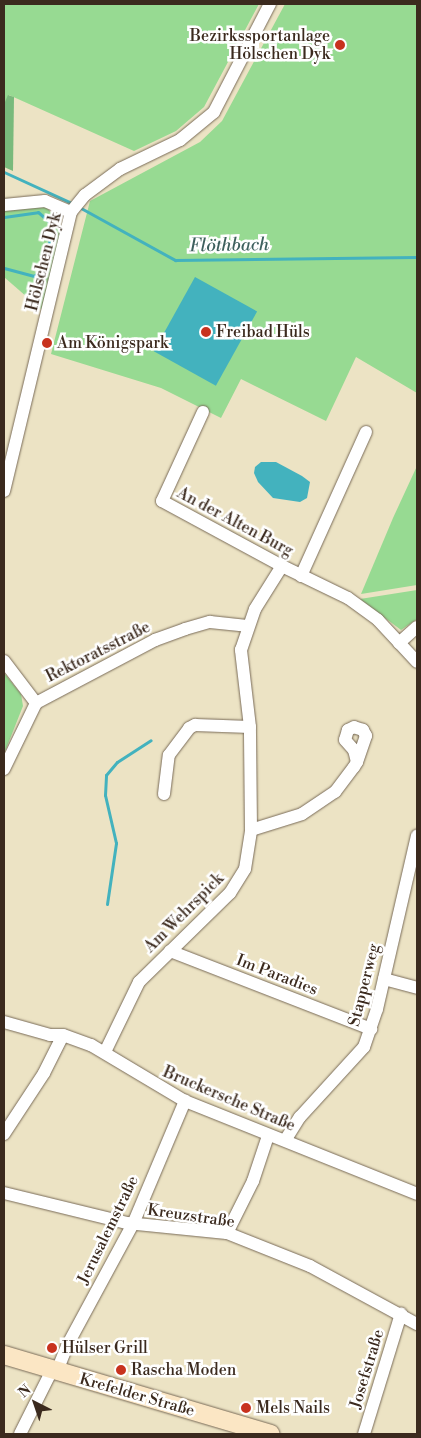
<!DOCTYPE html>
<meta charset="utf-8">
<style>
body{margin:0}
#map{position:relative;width:421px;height:1438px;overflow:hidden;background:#ece3c4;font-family:"Libre Bodoni",serif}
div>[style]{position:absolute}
.green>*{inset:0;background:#97da92}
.forest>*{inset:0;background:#79ba7c}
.water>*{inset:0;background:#43b2be;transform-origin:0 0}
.stream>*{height:3px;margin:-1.5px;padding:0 1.5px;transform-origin:1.5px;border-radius:1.5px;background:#43b2be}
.roads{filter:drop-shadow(0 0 1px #796b58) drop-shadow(0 0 1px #796b58)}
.street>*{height:12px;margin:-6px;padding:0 6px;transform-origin:6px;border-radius:6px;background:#fff}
.secondary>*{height:18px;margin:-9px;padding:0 9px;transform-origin:9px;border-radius:9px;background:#fbe6c4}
.dots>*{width:14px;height:14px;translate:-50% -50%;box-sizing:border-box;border:2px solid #fff;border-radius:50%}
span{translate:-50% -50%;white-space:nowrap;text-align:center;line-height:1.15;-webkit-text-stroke:5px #fff;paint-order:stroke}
.poi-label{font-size:16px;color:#3b2a1e}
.right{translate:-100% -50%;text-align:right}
.left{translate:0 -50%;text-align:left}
.street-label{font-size:16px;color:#3b2a1e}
.water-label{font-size:18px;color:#3e605e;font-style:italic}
.frame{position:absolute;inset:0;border:5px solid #3b2a1e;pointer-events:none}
.north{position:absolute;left:10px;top:1378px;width:50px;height:50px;-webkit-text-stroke:4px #fff;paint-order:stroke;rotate:319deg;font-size:14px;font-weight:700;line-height:20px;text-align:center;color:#3b2a1e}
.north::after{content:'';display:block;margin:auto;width:18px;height:22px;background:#3b2a1e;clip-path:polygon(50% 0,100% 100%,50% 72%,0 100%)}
</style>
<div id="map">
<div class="green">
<div style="clip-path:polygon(4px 4px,259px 4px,204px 107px,176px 131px,134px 151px,9px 95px,4px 104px)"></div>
<div style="clip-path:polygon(285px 4px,417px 4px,417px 393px,356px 357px,326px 421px,241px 379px,221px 418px,161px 388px,51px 354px,90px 201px,200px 142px,222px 121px)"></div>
<div style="clip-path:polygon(33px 207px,46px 207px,60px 222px,60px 237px,43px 311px,4px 277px,4px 211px)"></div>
<div style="clip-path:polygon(417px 466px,417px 585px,361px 594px,393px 518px)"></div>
<div style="clip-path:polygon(417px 590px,417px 619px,401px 630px,360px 599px)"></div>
<div style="clip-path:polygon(4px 673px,21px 694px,23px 706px,4px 754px)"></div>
</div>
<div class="forest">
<div style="clip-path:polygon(8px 95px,14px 97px,13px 171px,4px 167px,4px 104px)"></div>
</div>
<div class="water">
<div style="left:195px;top:277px;width:71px;height:85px;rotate:29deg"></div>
<div style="clip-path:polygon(261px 462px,276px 462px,302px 476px,310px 482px,307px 498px,300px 502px,273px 498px,258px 482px,254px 473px,255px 467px)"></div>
</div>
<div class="stream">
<div style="left:4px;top:172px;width:77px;rotate:24.6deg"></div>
<div style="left:79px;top:207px;width:110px;rotate:28.9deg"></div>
<div style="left:175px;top:260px;width:242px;rotate:-0.7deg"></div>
<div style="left:4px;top:217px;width:34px;rotate:-8deg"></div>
<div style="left:38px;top:212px;width:18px;rotate:41deg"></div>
<div style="left:52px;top:224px;width:43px;rotate:99.5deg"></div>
<div style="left:45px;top:266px;width:15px;rotate:138deg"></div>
<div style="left:34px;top:276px;width:31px;rotate:-165deg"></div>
<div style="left:107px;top:904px;width:62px;rotate:-81.6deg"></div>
<div style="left:116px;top:843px;width:49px;rotate:-102.9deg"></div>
<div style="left:105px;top:795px;width:20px;rotate:-87deg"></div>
<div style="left:106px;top:775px;width:17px;rotate:-50deg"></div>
<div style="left:117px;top:762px;width:40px;rotate:-32.9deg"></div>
</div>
<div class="roads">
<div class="street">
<div style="left:4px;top:205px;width:41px;rotate:-5.6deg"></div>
<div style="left:45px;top:201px;width:28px;rotate:23deg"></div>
<div style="left:203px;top:412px;width:98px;rotate:114.7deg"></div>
<div style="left:162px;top:501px;width:136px;rotate:28.4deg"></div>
<div style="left:282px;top:566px;width:73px;rotate:25.9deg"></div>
<div style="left:348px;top:598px;width:37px;rotate:36deg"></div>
<div style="left:378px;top:620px;width:57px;rotate:47.1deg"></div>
<div style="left:4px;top:491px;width:287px;rotate:-76.5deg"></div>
<div style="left:71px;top:212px;width:22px;rotate:-51deg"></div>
<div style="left:85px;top:195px;width:44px;rotate:-36.6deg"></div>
<div style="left:120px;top:169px;width:67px;rotate:-25.8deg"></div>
<div style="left:180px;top:140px;width:44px;rotate:-39.5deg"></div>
<div style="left:214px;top:112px;width:122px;rotate:-62.6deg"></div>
<div style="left:301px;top:576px;width:158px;rotate:-65.7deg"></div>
<div style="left:399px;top:643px;width:24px;rotate:-42deg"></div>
<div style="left:4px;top:661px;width:53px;rotate:52.7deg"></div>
<div style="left:4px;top:769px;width:73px;rotate:-64.1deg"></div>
<div style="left:36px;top:703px;width:135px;rotate:-27.9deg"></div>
<div style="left:155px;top:640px;width:32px;rotate:-20deg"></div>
<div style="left:185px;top:629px;width:26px;rotate:-16deg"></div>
<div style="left:210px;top:622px;width:37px;rotate:6deg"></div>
<div style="left:164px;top:794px;width:39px;rotate:-83deg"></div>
<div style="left:169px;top:755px;width:34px;rotate:-53deg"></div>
<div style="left:189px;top:728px;width:7px;rotate:-27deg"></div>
<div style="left:195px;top:725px;width:55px;rotate:2.1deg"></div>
<div style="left:251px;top:830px;width:53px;rotate:-17.4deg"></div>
<div style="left:302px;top:814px;width:40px;rotate:-34deg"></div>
<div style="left:335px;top:792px;width:31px;rotate:-53deg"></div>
<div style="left:354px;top:767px;width:6px;rotate:-59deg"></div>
<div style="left:357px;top:762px;width:28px;rotate:-71deg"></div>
<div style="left:366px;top:736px;width:7px;rotate:-117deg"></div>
<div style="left:363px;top:730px;width:9px;rotate:-162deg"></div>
<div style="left:354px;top:727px;width:7px;rotate:153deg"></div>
<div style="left:348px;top:730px;width:10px;rotate:107deg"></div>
<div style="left:345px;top:740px;width:13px;rotate:48deg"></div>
<div style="left:354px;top:750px;width:12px;rotate:76deg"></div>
<div style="left:170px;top:951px;width:216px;rotate:21.2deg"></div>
<div style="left:384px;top:979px;width:34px;rotate:15deg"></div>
<div style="left:4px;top:1022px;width:48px;rotate:15.8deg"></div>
<div style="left:50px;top:1035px;width:13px"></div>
<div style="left:63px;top:1035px;width:30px;rotate:20deg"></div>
<div style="left:91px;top:1045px;width:109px;rotate:30.8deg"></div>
<div style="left:185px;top:1101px;width:250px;rotate:21.8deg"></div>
<div style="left:105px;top:1052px;width:78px;rotate:-64.1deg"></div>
<div style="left:139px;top:982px;width:127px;rotate:-44.4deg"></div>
<div style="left:230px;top:893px;width:28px;rotate:-58deg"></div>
<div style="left:245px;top:869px;width:39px;rotate:-81deg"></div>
<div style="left:251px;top:830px;width:103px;rotate:-90.6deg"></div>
<div style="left:250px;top:727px;width:78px;rotate:-96.7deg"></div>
<div style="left:241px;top:650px;width:43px;rotate:-71.1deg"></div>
<div style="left:255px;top:609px;width:51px;rotate:-57.9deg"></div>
<div style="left:4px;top:1134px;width:73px;rotate:-56.7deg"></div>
<div style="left:44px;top:1073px;width:42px;rotate:-63.4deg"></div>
<div style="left:286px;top:1139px;width:26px;rotate:-58deg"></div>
<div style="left:300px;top:1117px;width:95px;rotate:-47.6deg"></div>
<div style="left:364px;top:1047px;width:40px;rotate:-71.1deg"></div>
<div style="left:377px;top:1009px;width:178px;rotate:-77deg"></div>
<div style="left:4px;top:1193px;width:127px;rotate:13.7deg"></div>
<div style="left:127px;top:1223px;width:100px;rotate:5.7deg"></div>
<div style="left:227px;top:1233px;width:89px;rotate:21.7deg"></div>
<div style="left:310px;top:1266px;width:122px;rotate:28.5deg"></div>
<div style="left:227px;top:1233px;width:58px;rotate:-63.4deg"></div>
<div style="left:253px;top:1181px;width:47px;rotate:-71.6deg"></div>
<div style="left:57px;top:1371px;width:29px;rotate:-68deg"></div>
<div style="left:68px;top:1344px;width:136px;rotate:-61.6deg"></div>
<div style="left:133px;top:1224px;width:134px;rotate:-67.1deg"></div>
<div style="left:20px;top:1434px;width:72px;rotate:-63.4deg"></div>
<div style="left:364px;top:1434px;width:126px;rotate:-72.9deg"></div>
</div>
<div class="secondary">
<div style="left:4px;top:1355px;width:278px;rotate:16.5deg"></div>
</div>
</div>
<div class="dots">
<div style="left:340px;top:45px;background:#c8321e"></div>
<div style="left:206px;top:332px;background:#c8321e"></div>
<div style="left:47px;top:343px;background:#c8321e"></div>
<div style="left:52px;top:1348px;background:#c8321e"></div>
<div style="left:121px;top:1370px;background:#c8321e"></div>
<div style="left:246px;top:1408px;background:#c8321e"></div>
</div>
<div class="poi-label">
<span class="right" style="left:330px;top:45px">Bezirkssportanlage<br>Hölschen Dyk</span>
<span class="left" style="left:216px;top:332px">Freibad Hüls</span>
<span class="left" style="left:57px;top:343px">Am Königspark</span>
<span class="left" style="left:62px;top:1348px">Hülser Grill</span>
<span class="left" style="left:131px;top:1370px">Rascha Moden</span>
<span class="left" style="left:256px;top:1408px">Mels Nails</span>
</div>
<div class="street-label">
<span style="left:44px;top:262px;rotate:-76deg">Hölschen Dyk</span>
<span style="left:235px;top:522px;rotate:28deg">An der Alten Burg</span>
<span style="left:98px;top:652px;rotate:-27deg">Rektoratsstraße</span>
<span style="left:184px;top:913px;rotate:-45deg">Am Wehrspick</span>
<span style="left:277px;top:975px;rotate:21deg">Im Paradies</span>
<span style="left:364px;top:985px;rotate:-76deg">Stapperweg</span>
<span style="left:229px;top:1099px;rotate:23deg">Bruckersche Straße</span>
<span style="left:191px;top:1216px;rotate:8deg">Kreuzstraße</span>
<span style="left:108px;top:1230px;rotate:-64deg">Jerusalemstraße</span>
<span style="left:367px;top:1369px;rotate:-73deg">Josefstraße</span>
<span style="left:137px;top:1395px;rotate:16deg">Krefelder Straße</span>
</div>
<div class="water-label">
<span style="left:229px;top:246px;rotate:-1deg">Flöthbach</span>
</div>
<div class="frame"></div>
<div class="north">N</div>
</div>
